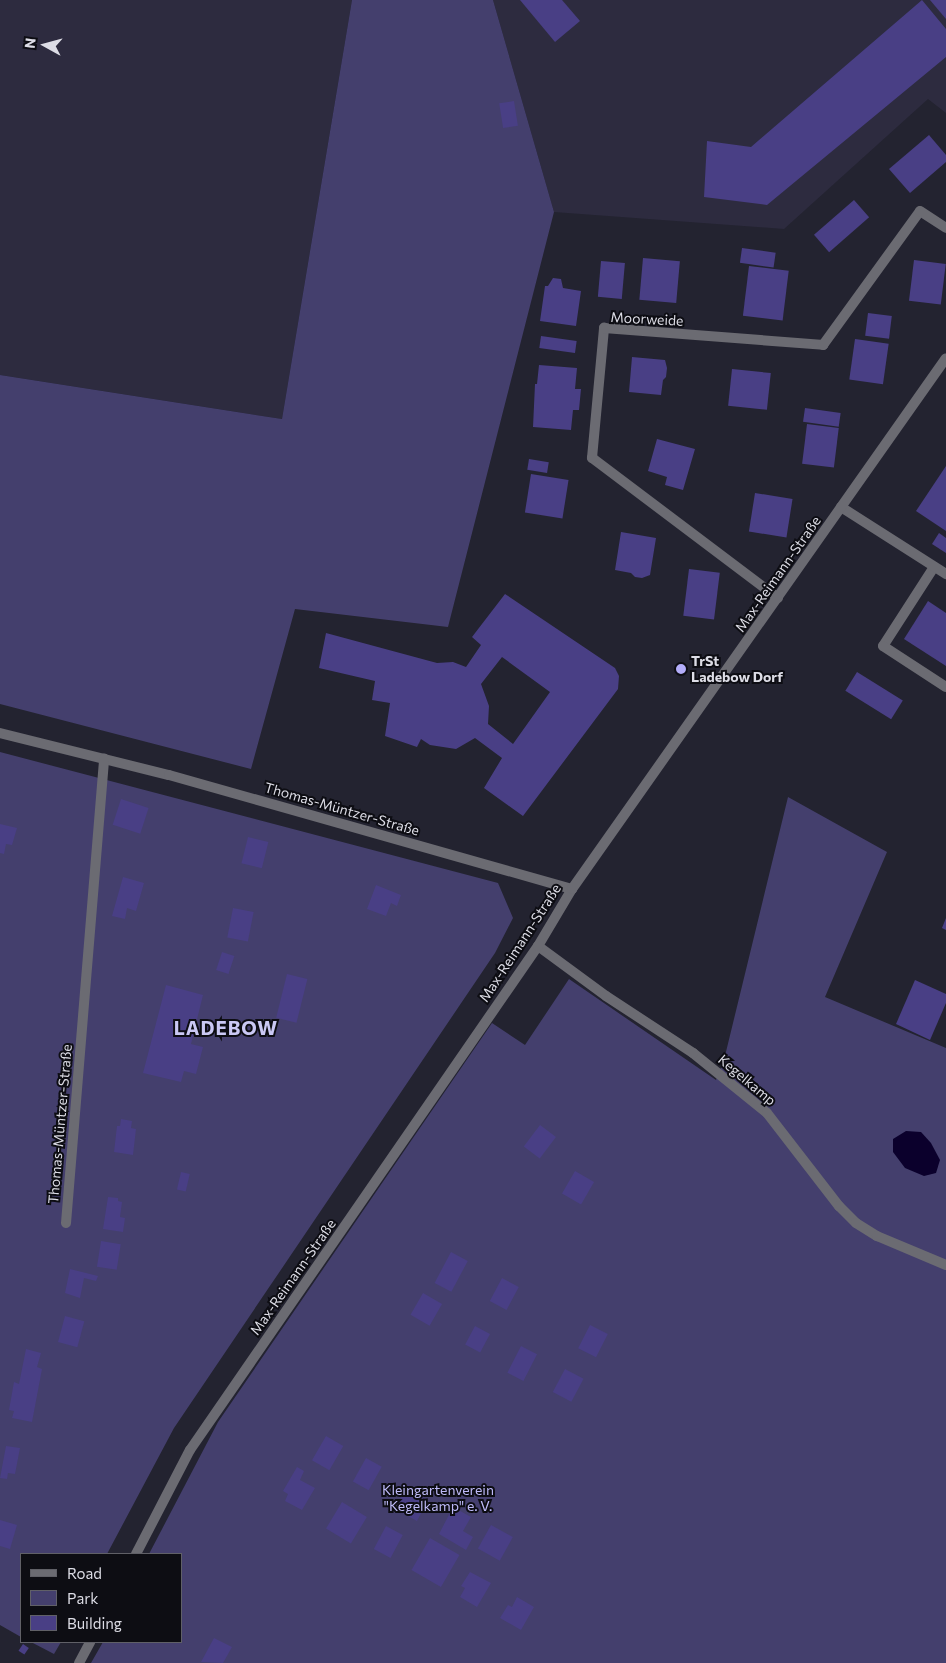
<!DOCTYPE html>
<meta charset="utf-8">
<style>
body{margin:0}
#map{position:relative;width:946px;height:1663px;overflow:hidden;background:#232330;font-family:Commissioner,sans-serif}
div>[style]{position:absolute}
.built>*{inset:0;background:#2d2b3f}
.green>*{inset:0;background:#443f6d}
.water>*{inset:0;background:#0b002c}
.building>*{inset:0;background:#493f85;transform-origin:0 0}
.lane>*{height:10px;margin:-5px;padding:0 5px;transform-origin:5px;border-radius:5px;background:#6b6b72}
.street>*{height:10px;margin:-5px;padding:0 5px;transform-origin:5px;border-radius:5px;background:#6b6b72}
.dots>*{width:14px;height:14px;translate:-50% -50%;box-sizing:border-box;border:2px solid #0d0d13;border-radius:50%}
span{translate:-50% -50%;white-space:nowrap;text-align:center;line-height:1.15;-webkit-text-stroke:4px #0d0d13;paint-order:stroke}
.street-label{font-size:14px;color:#dddde6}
.poi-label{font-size:14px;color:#dddde6;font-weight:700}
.left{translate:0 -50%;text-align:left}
.park-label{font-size:14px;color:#bebaf8}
.district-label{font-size:19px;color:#cac8f4;font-weight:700;letter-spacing:1px}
.legend{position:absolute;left:20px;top:1553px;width:162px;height:90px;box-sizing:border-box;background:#0d0d13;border:1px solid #606067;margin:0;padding:6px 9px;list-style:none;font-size:15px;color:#dddde6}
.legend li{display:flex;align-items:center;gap:10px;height:25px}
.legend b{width:25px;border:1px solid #606067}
.north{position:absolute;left:20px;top:20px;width:50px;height:50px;-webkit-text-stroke:4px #0d0d13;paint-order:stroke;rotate:277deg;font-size:14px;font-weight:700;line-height:20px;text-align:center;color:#dddde6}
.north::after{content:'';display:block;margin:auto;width:18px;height:22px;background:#dddde6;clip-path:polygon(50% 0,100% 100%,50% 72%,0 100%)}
</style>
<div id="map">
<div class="built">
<div style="clip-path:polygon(0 0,352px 0,282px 419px,0 375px)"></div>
<div style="clip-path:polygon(493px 0,946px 0,946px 113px,928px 99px,784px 229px,554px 212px)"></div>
</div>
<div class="green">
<div style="clip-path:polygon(352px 0,493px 0,554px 212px,448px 627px,295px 609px,251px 769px,0 704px,0 375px,282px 419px)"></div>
<div style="clip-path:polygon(0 752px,498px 883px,513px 918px,495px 953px,174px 1428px,107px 1554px,21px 1554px,21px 1637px,0 1625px)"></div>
<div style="clip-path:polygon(788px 797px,887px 852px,825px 997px,946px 1048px,946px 1663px,91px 1663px,103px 1642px,181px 1642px,181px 1554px,149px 1554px,218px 1422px,492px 1023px,525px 1045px,569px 979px,716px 1080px,724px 1060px)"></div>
<div style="clip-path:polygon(31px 1642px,61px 1642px,54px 1654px)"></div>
</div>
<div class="water">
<div style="clip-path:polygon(906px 1131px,921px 1132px,931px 1143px,940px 1160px,936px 1173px,924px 1176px,905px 1168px,893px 1152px,893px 1139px)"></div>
</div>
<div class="building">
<div style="clip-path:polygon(520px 0,562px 0,580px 21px,555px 42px)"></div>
<div style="clip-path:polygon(922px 0,946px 29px,946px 57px,767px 205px,704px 197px,707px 141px,751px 147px)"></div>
<div style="clip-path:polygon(930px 0,946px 0,946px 19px)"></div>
<div style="left:514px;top:101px;width:25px;height:15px;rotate:81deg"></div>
<div style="clip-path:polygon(929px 135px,946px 155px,946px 162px,910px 193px,889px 169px)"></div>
<div style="left:854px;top:200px;width:23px;height:53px;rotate:49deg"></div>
<div style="left:742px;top:248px;width:34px;height:15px;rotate:8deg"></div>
<div style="left:643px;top:258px;width:37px;height:42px;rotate:5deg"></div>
<div style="left:914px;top:260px;width:32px;height:41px;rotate:7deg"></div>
<div style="left:601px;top:261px;width:24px;height:36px;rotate:5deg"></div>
<div style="left:749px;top:266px;width:40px;height:50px;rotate:7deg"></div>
<div style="clip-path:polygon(553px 278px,561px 279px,563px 288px,581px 291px,576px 326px,540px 321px,545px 286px,548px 286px)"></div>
<div style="left:868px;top:313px;width:24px;height:23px;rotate:7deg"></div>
<div style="left:541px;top:336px;width:36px;height:12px;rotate:8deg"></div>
<div style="left:855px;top:339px;width:34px;height:41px;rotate:8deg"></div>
<div style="clip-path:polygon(632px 357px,665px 360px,667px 368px,666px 377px,663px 380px,661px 395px,629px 392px)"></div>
<div style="clip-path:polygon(539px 365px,577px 368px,575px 389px,581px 389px,579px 410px,573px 410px,571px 430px,533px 427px,535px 384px,537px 384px)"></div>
<div style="left:732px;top:369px;width:39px;height:37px;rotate:6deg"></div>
<div style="left:805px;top:408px;width:36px;height:14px;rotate:8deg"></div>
<div style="left:807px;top:424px;width:32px;height:40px;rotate:7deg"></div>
<div style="clip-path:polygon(657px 439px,695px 449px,683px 490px,665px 485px,667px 477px,648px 471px)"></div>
<div style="left:529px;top:459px;width:20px;height:11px;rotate:9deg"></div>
<div style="clip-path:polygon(946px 466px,946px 531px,916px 511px)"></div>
<div style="left:531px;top:474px;width:38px;height:39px;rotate:9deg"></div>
<div style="left:755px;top:493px;width:38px;height:39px;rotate:9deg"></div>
<div style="clip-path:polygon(621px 532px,656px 538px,650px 575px,642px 578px,635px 577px,631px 573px,615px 570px)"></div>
<div style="clip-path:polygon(939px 533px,946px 538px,946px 553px,932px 544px)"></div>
<div style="left:689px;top:569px;width:31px;height:47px;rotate:7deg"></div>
<div style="clip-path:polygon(evenodd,505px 594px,615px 668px,619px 676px,618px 689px,523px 816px,484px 788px,502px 758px,475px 738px,456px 749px,430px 745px,421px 739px,417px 747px,385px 736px,390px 703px,372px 700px,375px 681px,319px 668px,326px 633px,437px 663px,453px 662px,466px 667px,481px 645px,472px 637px,505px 594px,502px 657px,550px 692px,513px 744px,488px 724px,489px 706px,481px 684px,502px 657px)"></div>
<div style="clip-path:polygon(928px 601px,946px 613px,946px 666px,904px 639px)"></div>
<div style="clip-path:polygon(679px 663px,688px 670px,683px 675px,675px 668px)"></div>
<div style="left:857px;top:672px;width:54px;height:22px;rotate:32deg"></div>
<div style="left:121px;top:799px;width:29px;height:27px;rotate:18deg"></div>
<div style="clip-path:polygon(0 824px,17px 828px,12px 845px,6px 844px,4px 854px,0 853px)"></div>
<div style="left:248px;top:837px;width:21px;height:27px;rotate:14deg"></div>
<div style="clip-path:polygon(123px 877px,144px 883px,136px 911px,127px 908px,125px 919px,112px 916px)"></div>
<div style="clip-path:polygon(376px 885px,401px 895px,397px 906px,391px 903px,386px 916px,367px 909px)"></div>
<div style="left:233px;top:908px;width:21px;height:30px;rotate:11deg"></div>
<div style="clip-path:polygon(946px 918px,946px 930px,942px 928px)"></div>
<div style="left:222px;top:952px;width:13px;height:19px;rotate:18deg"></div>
<div style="left:287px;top:974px;width:21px;height:45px;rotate:14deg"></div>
<div style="clip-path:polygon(915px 980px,946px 994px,946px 1003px,930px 1040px,896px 1024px)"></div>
<div style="clip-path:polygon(166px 985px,203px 995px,191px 1044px,203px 1047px,196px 1074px,184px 1071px,181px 1082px,143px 1073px)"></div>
<div style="clip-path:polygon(121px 1119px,132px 1121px,131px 1128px,136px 1129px,133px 1155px,114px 1152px,117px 1126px,120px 1126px)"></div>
<div style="left:540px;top:1125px;width:20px;height:27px;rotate:37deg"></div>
<div style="left:575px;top:1171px;width:22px;height:26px;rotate:30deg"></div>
<div style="left:181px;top:1172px;width:9px;height:18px;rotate:13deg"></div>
<div style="clip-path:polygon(108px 1197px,118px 1198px,118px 1201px,122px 1202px,120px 1217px,125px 1218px,123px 1232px,103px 1229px)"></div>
<div style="left:101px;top:1241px;width:20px;height:26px;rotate:9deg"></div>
<div style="left:451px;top:1252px;width:19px;height:35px;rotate:28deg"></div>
<div style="clip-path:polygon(70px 1269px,98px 1276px,96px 1281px,84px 1278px,80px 1298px,65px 1293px)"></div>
<div style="left:502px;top:1278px;width:19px;height:26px;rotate:28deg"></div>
<div style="left:423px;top:1293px;width:22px;height:25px;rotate:30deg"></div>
<div style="left:65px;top:1316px;width:20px;height:27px;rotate:15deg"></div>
<div style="left:590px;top:1325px;width:20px;height:26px;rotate:27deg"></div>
<div style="left:475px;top:1326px;width:17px;height:21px;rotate:28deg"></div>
<div style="left:521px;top:1346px;width:18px;height:30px;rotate:27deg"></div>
<div style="clip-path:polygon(26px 1349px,41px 1353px,37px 1367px,42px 1369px,32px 1422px,12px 1418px,14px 1411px,9px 1410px,14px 1382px,19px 1384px)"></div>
<div style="left:565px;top:1369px;width:21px;height:26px;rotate:28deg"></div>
<div style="left:326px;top:1436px;width:20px;height:28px;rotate:30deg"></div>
<div style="clip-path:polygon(6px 1446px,20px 1448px,15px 1474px,8px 1473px,7px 1479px,0 1478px)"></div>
<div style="left:366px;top:1458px;width:18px;height:27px;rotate:29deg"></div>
<div style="clip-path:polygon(297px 1467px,304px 1471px,300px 1480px,315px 1488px,302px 1510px,285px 1501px,288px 1494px,283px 1491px)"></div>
<div style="clip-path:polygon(408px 1485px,417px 1490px,416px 1493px,428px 1500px,417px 1521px,395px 1509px)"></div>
<div style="left:342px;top:1502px;width:29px;height:31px;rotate:31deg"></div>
<div style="clip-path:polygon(453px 1507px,471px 1517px,463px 1531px,473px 1537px,466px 1550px,439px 1534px)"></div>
<div style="clip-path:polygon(0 1520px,17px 1525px,10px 1549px,0 1546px)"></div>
<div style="left:491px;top:1525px;width:25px;height:27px;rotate:29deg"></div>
<div style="left:386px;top:1526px;width:19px;height:26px;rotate:28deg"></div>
<div style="left:430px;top:1538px;width:34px;height:37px;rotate:30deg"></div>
<div style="clip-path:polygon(470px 1572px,491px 1583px,477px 1607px,460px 1597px,465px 1588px,461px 1586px)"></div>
<div style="clip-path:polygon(517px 1597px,534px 1607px,521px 1630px,500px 1618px,508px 1605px,512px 1607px)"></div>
<div style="clip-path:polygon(214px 1638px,232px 1647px,223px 1663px,201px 1662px)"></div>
<div style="left:23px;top:1644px;width:7px;height:8px;rotate:34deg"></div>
</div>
<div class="lane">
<div style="left:934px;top:567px;width:94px;rotate:122.8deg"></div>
<div style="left:883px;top:646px;width:75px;rotate:33.1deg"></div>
<div style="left:693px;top:1053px;width:95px;rotate:39deg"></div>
<div style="left:767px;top:1113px;width:118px;rotate:52.3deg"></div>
<div style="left:839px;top:1206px;width:24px;rotate:45deg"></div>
<div style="left:856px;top:1223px;width:25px;rotate:32deg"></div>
<div style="left:877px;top:1236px;width:75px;rotate:22.8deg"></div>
</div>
<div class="street">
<div style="left:841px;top:507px;width:125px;rotate:32.5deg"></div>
<div style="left:778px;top:598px;width:233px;rotate:-143deg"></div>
<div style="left:592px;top:458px;width:131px;rotate:-84.7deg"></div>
<div style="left:604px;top:328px;width:220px;rotate:4.4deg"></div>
<div style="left:823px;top:345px;width:165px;rotate:-54.1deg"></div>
<div style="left:920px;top:211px;width:31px;rotate:33deg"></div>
<div style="left:0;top:733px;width:174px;rotate:14deg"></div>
<div style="left:169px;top:775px;width:419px;rotate:15.8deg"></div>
<div style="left:538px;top:946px;width:84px;rotate:36.3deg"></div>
<div style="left:606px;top:996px;width:104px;rotate:33.2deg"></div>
<div style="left:66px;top:1223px;width:466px;rotate:-85.3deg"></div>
<div style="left:136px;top:1554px;width:117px;rotate:-62.6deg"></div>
<div style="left:190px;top:1450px;width:612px;rotate:-55.38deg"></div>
<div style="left:538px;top:946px;width:66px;rotate:-59.2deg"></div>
<div style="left:572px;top:889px;width:649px;rotate:-54.84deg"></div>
<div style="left:79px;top:1663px;width:24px;rotate:-62deg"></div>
</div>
<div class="dots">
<div style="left:681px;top:669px;background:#b3adf9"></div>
</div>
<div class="street-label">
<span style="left:647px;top:319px;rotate:3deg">Moorweide</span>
<span style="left:778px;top:574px;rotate:-55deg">Max-Reimann-Straße</span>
<span style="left:342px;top:809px;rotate:16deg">Thomas-Müntzer-Straße</span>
<span style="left:520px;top:943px;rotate:-57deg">Max-Reimann-Straße</span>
<span style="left:747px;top:1080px;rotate:40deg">Kegelkamp</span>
<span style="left:60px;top:1124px;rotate:-85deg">Thomas-Müntzer-Straße</span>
<span style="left:293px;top:1277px;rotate:-55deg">Max-Reimann-Straße</span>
</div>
<div class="poi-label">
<span class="left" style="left:691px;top:669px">TrSt<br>Ladebow Dorf</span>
</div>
<div class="park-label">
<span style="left:438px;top:1498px">Kleingartenverein<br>"Kegelkamp" e. V.</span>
</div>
<div class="district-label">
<span style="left:226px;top:1028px">LADEBOW</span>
</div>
<ul class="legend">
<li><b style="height:6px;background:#6b6b72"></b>Road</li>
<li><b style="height:14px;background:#443f6d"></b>Park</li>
<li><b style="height:14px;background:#493f85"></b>Building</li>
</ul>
<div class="north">N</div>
</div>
